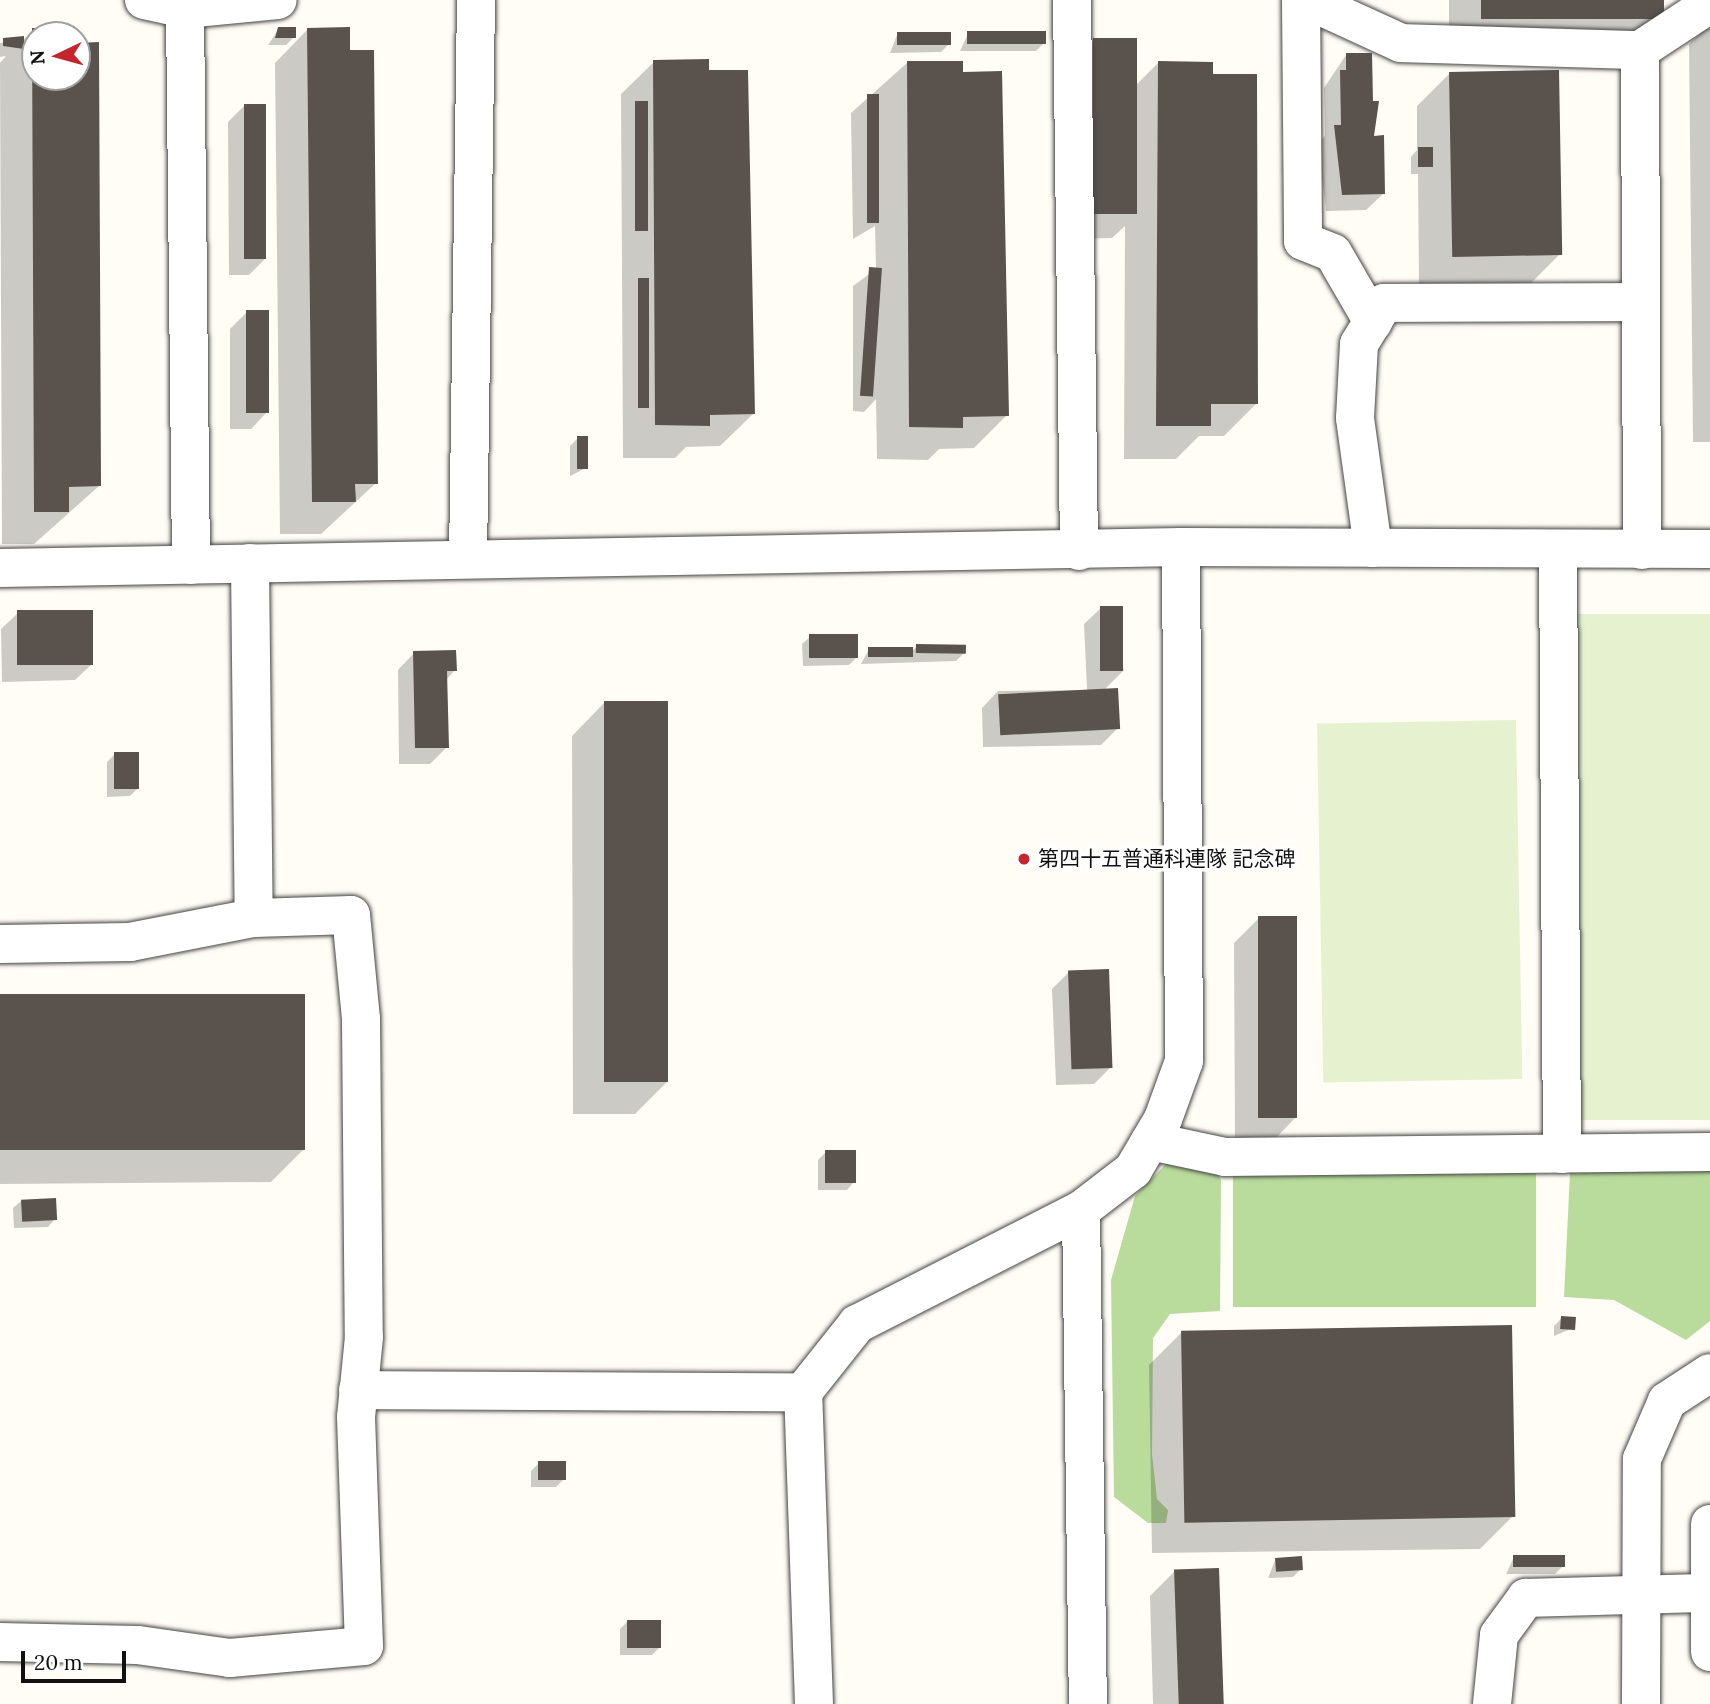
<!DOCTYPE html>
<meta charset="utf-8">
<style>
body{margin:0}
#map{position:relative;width:1710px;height:1704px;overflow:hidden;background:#fffdf5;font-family:Lora,"Noto Sans JP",serif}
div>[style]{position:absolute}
.forest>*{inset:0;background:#b9dc9c;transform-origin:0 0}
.pitch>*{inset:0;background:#e6f2cf;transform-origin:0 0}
.shadow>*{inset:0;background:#0003}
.building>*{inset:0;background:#5a524d;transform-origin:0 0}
.roads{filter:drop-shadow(0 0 2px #444) drop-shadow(0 0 2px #444)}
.minor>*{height:38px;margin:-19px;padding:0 19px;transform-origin:19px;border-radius:19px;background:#fff}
.dots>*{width:19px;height:19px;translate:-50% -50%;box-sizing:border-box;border:4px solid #fff;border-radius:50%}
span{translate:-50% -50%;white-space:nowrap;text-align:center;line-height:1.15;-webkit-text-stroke:7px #fff;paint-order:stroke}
.poi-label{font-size:21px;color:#111}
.left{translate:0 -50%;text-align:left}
.north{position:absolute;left:21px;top:21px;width:70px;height:70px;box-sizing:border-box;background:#fff;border:2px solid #a0a0a0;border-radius:50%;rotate:265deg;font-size:19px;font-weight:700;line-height:28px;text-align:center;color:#111}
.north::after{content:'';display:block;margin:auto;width:24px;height:32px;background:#c4262e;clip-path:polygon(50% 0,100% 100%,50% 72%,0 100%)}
.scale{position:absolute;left:21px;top:1651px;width:105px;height:32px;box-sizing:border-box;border:4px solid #111;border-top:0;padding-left:9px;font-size:21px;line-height:24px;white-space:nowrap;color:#111;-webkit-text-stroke:5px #fff;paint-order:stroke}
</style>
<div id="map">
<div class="forest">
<div style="clip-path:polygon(1166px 1164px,1214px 1167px,1221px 1180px,1220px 1311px,1170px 1314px,1153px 1338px,1152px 1454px,1157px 1499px,1168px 1510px,1166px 1523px,1148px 1523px,1114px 1497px,1111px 1280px,1135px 1196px)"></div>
<div style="left:1233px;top:1164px;width:303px;height:143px"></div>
<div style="clip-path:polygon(1710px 1171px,1710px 1321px,1686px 1340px,1614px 1300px,1564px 1297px,1570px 1172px)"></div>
</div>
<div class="pitch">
<div style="left:1710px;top:614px;width:506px;height:140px;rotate:90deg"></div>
<div style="left:1516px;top:720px;width:359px;height:199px;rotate:89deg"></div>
</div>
<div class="shadow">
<div style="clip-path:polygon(1449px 0,1662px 0,1662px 19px,1629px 52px,1449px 52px)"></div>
<div style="clip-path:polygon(1710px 23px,1710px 442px,1693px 442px,1689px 44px)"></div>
<div style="clip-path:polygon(279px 29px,294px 37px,286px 45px,268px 45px)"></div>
<div style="clip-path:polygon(33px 30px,65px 35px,35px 35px,35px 77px,77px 77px,77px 44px,99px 486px,34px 544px,2px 544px,0 63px,6px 56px,0 57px,0 43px,22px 41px)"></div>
<div style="clip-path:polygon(307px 30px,376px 483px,321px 534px,280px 534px,275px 63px)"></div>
<div style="clip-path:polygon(968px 34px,1044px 43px,1036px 51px,960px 51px)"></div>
<div style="clip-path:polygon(897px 35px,949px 44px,941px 52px,890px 53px)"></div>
<div style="clip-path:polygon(1094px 40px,1136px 85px,1158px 63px,1257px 403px,1224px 436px,1199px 436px,1176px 459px,1124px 459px,1125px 226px,1112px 238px,1071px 239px,1069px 65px)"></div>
<div style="clip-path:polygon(1346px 55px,1371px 102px,1378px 102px,1373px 137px,1383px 194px,1366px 210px,1326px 211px,1318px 143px,1325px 136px,1324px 88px)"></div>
<div style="clip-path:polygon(654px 62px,753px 414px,720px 446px,686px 447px,675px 458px,623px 458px,621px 94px)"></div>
<div style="clip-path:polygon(907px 63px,1007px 415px,974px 448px,939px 449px,928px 460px,877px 459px,876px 399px,864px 412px,853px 411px,853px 286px,876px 269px,875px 226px,853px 239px,851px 113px)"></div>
<div style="clip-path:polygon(1450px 73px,1560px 254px,1527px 287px,1419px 288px,1418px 174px,1411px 174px,1411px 157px,1417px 150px,1417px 106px)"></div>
<div style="clip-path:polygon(244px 106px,266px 258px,249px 275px,229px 275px,228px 122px)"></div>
<div style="clip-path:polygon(247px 312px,267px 412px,251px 429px,230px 429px,230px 329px)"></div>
<div style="clip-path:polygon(578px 438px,586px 468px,570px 476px,570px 446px)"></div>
<div style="clip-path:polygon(1101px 608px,1124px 670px,1104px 690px,1118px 728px,1101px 745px,983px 747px,982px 708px,998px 691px,1087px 690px,1084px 624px)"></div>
<div style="clip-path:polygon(18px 613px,92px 664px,75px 680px,2px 682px,1px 629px)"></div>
<div style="clip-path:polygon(810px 637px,857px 657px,849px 665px,803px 666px,802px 644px)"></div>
<div style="clip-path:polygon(917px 646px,964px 653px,956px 661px,861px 664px,869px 649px,911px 652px)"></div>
<div style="clip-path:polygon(414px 653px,455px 670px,446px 680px,447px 747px,430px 764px,399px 764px,398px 670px)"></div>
<div style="clip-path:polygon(604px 703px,668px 1081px,635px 1114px,573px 1114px,572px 736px)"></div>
<div style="clip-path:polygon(115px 754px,137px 789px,130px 796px,107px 797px,107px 762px)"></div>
<div style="clip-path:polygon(1259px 918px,1296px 1117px,1272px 1142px,1235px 1142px,1234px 943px)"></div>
<div style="clip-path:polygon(1069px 972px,1111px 1067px,1094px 1084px,1056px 1085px,1052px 989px)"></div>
<div style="clip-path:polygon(0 998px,304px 1149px,271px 1182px,0 1184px)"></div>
<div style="clip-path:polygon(826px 1152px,854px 1182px,847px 1190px,818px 1190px,818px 1160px)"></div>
<div style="clip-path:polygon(21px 1201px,55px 1219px,48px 1227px,14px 1228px,13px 1208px)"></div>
<div style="clip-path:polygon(1562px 1318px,1573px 1328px,1554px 1336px,1554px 1326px)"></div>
<div style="clip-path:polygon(1182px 1332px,1513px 1516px,1480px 1549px,1152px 1553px,1149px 1365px)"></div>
<div style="clip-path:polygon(539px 1463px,564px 1479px,556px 1487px,531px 1487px,531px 1471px)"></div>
<div style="clip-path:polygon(1514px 1557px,1563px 1566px,1555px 1574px,1506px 1574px)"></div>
<div style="clip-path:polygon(1276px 1558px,1301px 1569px,1293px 1577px,1268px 1578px)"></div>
<div style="clip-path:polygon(1175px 1571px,1221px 1704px,1153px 1704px,1150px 1596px)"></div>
<div style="clip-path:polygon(628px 1621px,660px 1647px,652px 1655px,620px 1655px,620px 1629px)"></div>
</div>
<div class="building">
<div style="left:1481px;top:0;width:183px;height:19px"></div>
<div style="clip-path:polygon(278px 27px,296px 27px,296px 38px,275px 38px)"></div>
<div style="clip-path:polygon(350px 27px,350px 50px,374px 50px,378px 484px,355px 484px,356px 502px,312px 502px,307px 28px)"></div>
<div style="clip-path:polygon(32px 28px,67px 28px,67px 35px,35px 35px,35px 77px,77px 77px,77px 43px,99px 42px,101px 486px,69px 487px,69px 512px,34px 512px)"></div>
<div style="left:1046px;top:31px;width:13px;height:79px;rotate:90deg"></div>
<div style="left:951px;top:32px;width:13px;height:54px;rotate:90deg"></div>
<div style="clip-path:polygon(24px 36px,24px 49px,3px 46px,3px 38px)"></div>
<div style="left:1093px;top:38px;width:44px;height:176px"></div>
<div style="clip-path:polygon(1346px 53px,1372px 53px,1373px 101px,1379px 101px,1374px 136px,1384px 135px,1385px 194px,1342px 195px,1334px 125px,1341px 125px,1340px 70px,1346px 70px)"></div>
<div style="clip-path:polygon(709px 59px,709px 70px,748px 70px,755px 414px,710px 415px,710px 426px,655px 425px,653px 60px)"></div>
<div style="clip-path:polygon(907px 61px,963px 61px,963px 72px,1002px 71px,1009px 416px,963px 417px,963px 428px,909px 427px)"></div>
<div style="clip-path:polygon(1158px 61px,1213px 62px,1213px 74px,1257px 74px,1258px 404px,1211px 404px,1211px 426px,1156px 426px)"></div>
<div style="left:1559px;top:70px;width:185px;height:110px;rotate:89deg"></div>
<div style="left:867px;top:94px;width:12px;height:129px"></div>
<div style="left:635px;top:101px;width:13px;height:130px"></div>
<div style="left:244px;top:104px;width:22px;height:155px"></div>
<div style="left:1418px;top:147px;width:15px;height:20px"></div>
<div style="left:869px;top:267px;width:13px;height:129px;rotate:4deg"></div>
<div style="left:638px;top:278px;width:11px;height:130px"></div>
<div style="left:246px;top:310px;width:23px;height:103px"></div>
<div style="left:577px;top:436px;width:11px;height:33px"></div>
<div style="left:1100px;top:606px;width:23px;height:65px"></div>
<div style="left:93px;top:610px;width:55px;height:76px;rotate:90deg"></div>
<div style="left:858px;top:634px;width:24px;height:49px;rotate:90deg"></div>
<div style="left:916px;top:644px;width:50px;height:9px;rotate:1deg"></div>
<div style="left:868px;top:647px;width:45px;height:10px"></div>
<div style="clip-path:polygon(456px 650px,457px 671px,447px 671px,449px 748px,415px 748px,413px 651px)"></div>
<div style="left:1118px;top:688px;width:41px;height:120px;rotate:87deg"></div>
<div style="left:668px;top:701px;width:381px;height:64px;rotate:90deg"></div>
<div style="left:139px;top:752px;width:37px;height:25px;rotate:90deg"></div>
<div style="left:1258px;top:916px;width:39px;height:202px"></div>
<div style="left:1109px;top:969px;width:99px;height:41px;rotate:88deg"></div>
<div style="left:305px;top:994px;width:156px;height:305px;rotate:90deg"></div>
<div style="left:825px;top:1150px;width:31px;height:33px"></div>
<div style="left:56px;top:1198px;width:22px;height:35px;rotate:87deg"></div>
<div style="left:1561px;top:1316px;width:15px;height:13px;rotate:4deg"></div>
<div style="left:1512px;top:1325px;width:192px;height:331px;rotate:89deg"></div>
<div style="left:538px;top:1461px;width:28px;height:19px"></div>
<div style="left:1513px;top:1555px;width:52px;height:12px"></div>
<div style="left:1302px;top:1556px;width:14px;height:27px;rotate:86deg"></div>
<div style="left:1219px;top:1568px;width:136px;height:45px;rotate:88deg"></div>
<div style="left:627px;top:1620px;width:34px;height:28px"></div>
</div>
<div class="roads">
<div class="minor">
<div style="left:144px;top:0;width:42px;rotate:12.4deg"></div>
<div style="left:185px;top:9px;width:93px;rotate:-5.5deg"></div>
<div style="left:1072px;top:0;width:551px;rotate:89.27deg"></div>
<div style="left:1301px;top:0;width:241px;rotate:89.5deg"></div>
<div style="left:1303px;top:241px;width:32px;rotate:22deg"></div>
<div style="left:1333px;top:253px;width:80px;rotate:59.9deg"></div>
<div style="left:1307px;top:0;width:103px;rotate:24.6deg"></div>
<div style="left:1401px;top:43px;width:239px;rotate:1.7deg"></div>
<div style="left:1640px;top:50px;width:84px;rotate:-33.3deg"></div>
<div style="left:185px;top:9px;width:556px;rotate:89.38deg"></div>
<div style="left:1640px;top:50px;width:500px;rotate:89.77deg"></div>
<div style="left:1373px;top:548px;width:131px;rotate:-97.9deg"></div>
<div style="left:1355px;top:418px;width:74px;rotate:-86.9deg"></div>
<div style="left:1359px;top:344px;width:48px;rotate:-58.6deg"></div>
<div style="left:1384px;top:303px;width:257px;rotate:-0.2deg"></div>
<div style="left:1558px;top:550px;width:604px;rotate:89.62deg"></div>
<div style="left:468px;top:559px;width:559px;rotate:-89.18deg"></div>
<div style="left:250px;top:563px;width:355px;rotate:89.4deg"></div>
<div style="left:0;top:568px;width:1181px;rotate:-1.02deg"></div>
<div style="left:1181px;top:547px;width:529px;rotate:0.22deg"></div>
<div style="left:0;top:944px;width:130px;rotate:-0.9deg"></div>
<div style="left:130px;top:942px;width:126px;rotate:-11deg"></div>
<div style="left:254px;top:918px;width:97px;rotate:-1.8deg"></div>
<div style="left:351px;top:915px;width:104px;rotate:84.5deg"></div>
<div style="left:361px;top:1019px;width:318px;rotate:89.5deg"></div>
<div style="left:364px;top:1337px;width:80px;rotate:95.7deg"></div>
<div style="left:356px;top:1417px;width:229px;rotate:88deg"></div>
<div style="left:364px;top:1646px;width:135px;rotate:174.9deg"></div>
<div style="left:230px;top:1658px;width:94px;rotate:-172deg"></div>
<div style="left:137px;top:1645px;width:137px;rotate:-178.7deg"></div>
<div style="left:1150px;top:1141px;width:77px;rotate:12deg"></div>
<div style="left:1225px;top:1157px;width:485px;rotate:-0.6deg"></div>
<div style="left:1081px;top:1210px;width:494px;rotate:89.2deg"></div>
<div style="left:358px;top:1390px;width:445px;rotate:0.3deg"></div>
<div style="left:1710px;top:1524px;width:128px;rotate:90deg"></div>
<div style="left:814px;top:1704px;width:312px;rotate:-92deg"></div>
<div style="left:803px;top:1392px;width:87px;rotate:-51.5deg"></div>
<div style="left:857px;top:1324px;width:251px;rotate:-27deg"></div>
<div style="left:1081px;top:1210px;width:66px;rotate:-37.6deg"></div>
<div style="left:1133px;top:1170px;width:59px;rotate:-59.5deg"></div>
<div style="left:1163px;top:1119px;width:62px;rotate:-70.1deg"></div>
<div style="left:1184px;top:1061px;width:514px;rotate:-90.33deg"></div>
<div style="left:1492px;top:1704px;width:69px;rotate:-84.2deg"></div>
<div style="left:1499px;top:1635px;width:46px;rotate:-53.9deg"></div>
<div style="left:1526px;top:1598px;width:184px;rotate:-1.6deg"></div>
<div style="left:1641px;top:1704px;width:245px;rotate:-89.8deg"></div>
<div style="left:1642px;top:1459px;width:63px;rotate:-66.7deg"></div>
<div style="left:1667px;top:1401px;width:51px;rotate:-33.1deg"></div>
</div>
</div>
<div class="dots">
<div style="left:1024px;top:859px;background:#c4262e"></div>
</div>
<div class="poi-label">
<span class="left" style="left:1038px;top:859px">第四十五普通科連隊 記念碑</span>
</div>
<div class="north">N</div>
<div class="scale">20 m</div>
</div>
